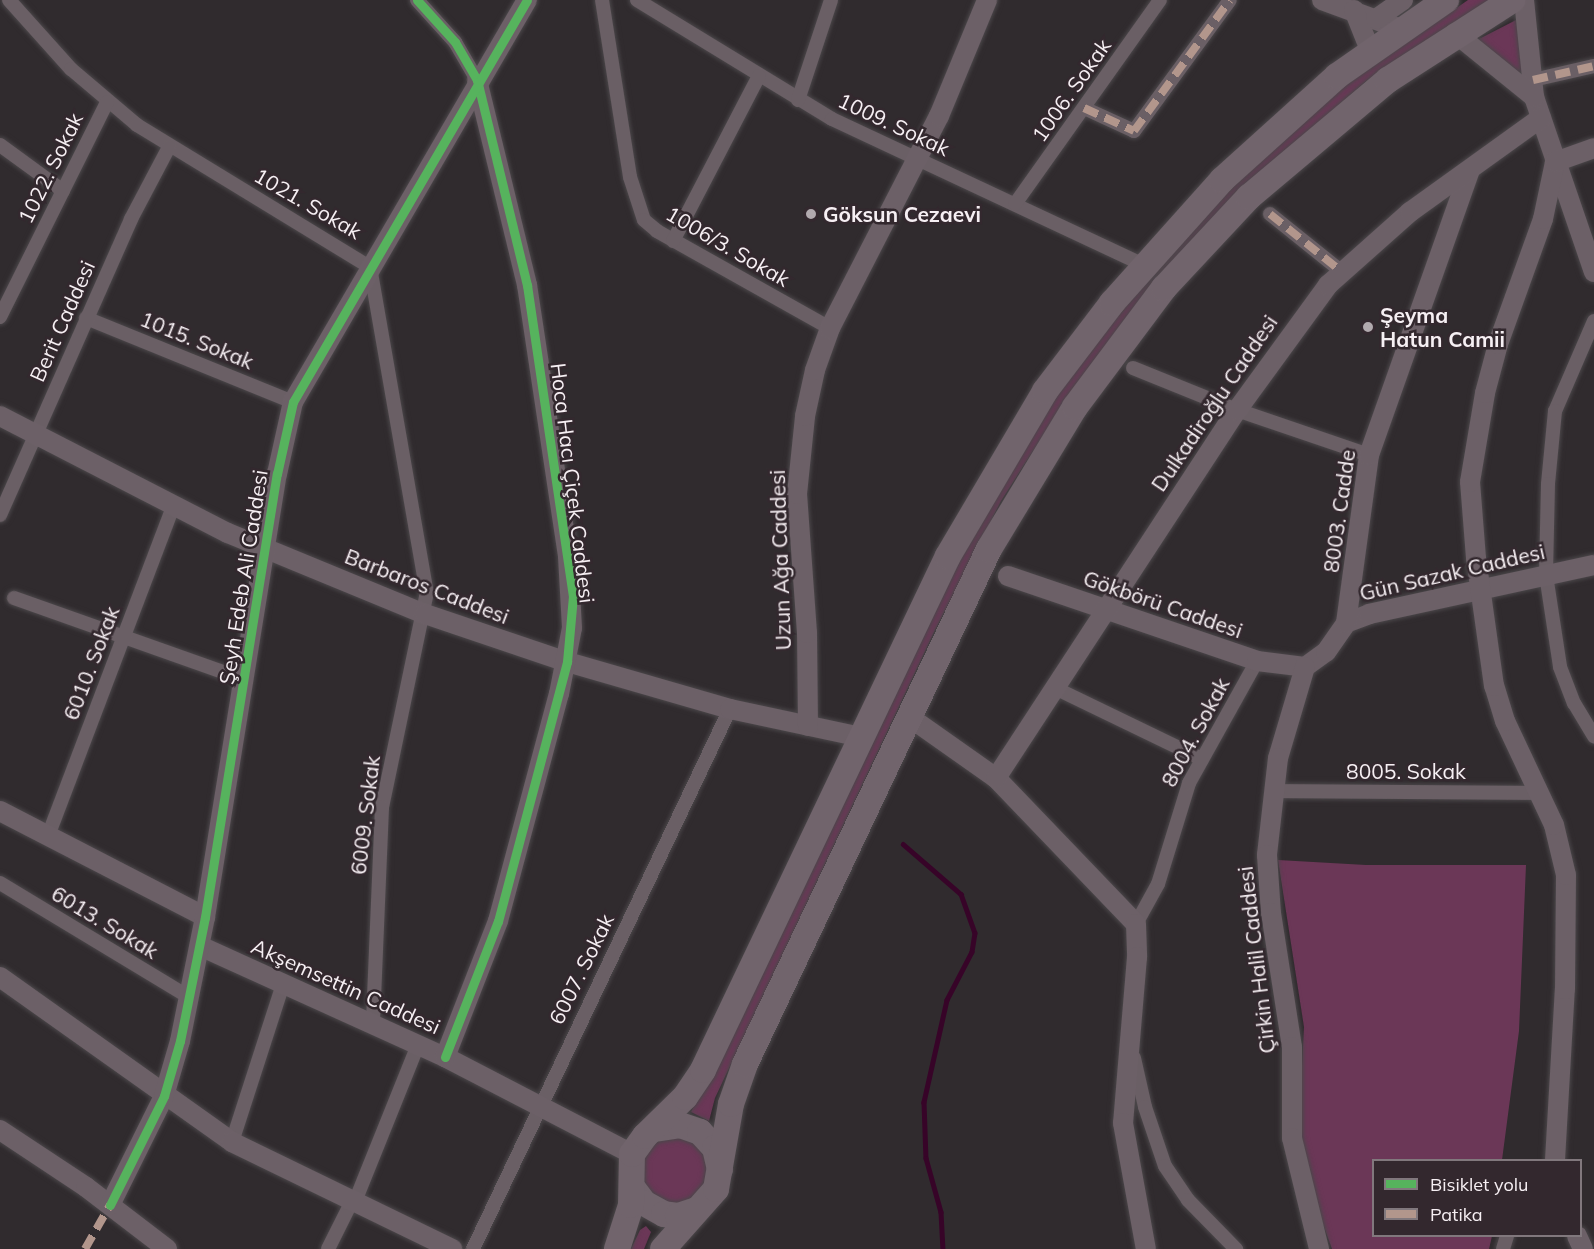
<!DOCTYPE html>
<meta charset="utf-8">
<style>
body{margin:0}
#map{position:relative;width:1594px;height:1249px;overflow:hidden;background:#302b2e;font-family:Mulish,sans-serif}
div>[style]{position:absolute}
.green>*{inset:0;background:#6b3757}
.round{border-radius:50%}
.stream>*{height:4.5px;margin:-2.25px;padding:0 2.25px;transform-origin:2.25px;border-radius:2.25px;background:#370428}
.roads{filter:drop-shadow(0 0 2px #4b474a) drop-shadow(0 0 2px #4b474a)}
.street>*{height:14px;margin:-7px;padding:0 7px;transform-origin:7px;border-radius:7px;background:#6a5f65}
.secondary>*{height:20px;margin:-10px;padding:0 10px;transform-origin:10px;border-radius:10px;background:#6c6067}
.highway>*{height:26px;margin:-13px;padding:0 13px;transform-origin:13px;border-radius:13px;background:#71646c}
.quiet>*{height:8px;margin-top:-4px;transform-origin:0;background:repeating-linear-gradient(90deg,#b2968c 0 15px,transparent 0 23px)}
.cycleway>*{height:9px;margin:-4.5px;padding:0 4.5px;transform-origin:4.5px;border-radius:4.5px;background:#56b35d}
.dots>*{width:16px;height:16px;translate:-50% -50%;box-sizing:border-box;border:3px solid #33282e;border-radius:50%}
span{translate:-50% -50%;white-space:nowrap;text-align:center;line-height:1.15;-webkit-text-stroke:5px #33282e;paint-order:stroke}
.street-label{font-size:21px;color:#f6eff3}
.poi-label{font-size:21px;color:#f6eff3;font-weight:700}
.left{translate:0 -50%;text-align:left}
.legend{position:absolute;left:1372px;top:1159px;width:210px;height:78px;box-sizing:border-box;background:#33282e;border:2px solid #81787d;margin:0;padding:8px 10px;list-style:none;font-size:18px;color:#f6eff3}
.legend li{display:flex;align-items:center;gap:12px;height:30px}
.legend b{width:30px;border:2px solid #81787d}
</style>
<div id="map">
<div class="green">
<div style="clip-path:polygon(1468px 0,1489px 0,1366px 81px,1240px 190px,1155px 283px,1072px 390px,1001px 501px,935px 630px,715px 1098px,709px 1121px,691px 1112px,979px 521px,1066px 379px,1195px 220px,1316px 106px)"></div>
<div style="clip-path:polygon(1518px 19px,1524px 75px,1520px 76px,1475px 41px)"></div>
<div style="clip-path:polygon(1278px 860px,1366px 865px,1526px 865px,1519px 1031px,1502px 1160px,1374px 1160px,1374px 1236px,1492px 1236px,1489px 1249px,1332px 1249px,1316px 1205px,1299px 1124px,1304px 1027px)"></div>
<div class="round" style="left:642px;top:1137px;width:66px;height:66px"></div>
<div style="clip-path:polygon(646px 1226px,651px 1232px,644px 1249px,631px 1249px,640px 1230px)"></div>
</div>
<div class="stream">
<div style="left:903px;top:844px;width:77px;rotate:40.8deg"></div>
<div style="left:961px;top:894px;width:41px;rotate:70.3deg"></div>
<div style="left:975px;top:933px;width:19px;rotate:99deg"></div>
<div style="left:972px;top:952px;width:54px;rotate:117.5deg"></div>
<div style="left:947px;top:1000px;width:105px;rotate:102.7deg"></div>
<div style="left:924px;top:1102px;width:56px;rotate:88deg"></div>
<div style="left:926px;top:1158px;width:56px;rotate:74.5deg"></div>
<div style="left:941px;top:1212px;width:37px;rotate:87deg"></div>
</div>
<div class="roads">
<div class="street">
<div style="left:9px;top:0;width:93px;rotate:48.1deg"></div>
<div style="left:71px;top:69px;width:87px;rotate:40.3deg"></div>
<div style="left:137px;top:125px;width:273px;rotate:31.4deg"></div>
<div style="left:370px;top:267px;width:330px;rotate:80.1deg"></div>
<div style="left:427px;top:592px;width:220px;rotate:101.8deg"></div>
<div style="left:382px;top:807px;width:218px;rotate:92.4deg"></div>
<div style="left:417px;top:0;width:57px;rotate:47.9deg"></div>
<div style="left:455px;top:42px;width:44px;rotate:59.9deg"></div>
<div style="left:602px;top:0;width:179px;rotate:81deg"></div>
<div style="left:630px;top:177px;width:45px;rotate:72deg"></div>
<div style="left:644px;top:220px;width:17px;rotate:40deg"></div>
<div style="left:657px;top:231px;width:198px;rotate:29.3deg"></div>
<div style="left:637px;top:0;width:228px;rotate:31.4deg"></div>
<div style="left:832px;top:119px;width:344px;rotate:25.1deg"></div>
<div style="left:1533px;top:80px;width:63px;rotate:-12.9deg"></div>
<div style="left:798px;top:100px;width:105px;rotate:-71.7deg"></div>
<div style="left:1084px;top:108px;width:55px;rotate:24.7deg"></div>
<div style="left:1134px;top:131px;width:162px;rotate:-53.8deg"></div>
<div style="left:0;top:145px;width:78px;rotate:36.1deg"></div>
<div style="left:1015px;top:204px;width:250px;rotate:-54.6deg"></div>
<div style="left:1270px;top:214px;width:91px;rotate:38.8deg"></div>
<div style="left:673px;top:241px;width:186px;rotate:-62.5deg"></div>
<div style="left:0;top:317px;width:240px;rotate:-63.5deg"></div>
<div style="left:86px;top:318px;width:223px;rotate:22.1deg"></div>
<div style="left:1594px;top:321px;width:98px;rotate:113.4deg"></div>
<div style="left:1555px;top:411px;width:73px;rotate:95.5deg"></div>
<div style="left:1548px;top:484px;width:91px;rotate:91.3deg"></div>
<div style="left:1546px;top:575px;width:93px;rotate:81.3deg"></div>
<div style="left:1560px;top:667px;width:39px;rotate:69deg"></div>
<div style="left:1574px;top:703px;width:39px;rotate:59deg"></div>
<div style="left:1133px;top:368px;width:112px;rotate:22deg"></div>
<div style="left:1237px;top:410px;width:139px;rotate:18.8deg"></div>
<div style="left:0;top:515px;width:324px;rotate:-66.1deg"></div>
<div style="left:131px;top:219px;width:81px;rotate:-62.2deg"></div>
<div style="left:14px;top:598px;width:245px;rotate:19.5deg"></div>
<div style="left:1055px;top:688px;width:163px;rotate:25.8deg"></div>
<div style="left:1272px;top:791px;width:267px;rotate:0.4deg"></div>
<div style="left:48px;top:836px;width:354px;rotate:-69.2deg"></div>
<div style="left:0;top:883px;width:221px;rotate:31.1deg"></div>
<div style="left:1136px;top:924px;width:46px;rotate:-61.2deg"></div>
<div style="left:1158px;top:884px;width:106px;rotate:-72.9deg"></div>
<div style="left:1189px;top:783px;width:140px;rotate:-60.9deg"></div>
<div style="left:1134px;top:1058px;width:50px;rotate:77.3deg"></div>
<div style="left:1145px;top:1107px;width:62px;rotate:71.3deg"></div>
<div style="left:1165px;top:1166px;width:41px;rotate:55.9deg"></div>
<div style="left:1188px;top:1200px;width:69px;rotate:45.6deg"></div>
<div style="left:232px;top:1142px;width:166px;rotate:-72.1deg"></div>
<div style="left:354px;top:1204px;width:171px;rotate:-68.1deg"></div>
<div style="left:328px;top:1249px;width:51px;rotate:-63.4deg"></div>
<div style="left:473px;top:1249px;width:598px;rotate:-64.55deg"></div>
<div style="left:1503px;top:1249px;width:14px;rotate:-73deg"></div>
</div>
<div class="secondary">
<div style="left:1322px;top:0;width:84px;rotate:20.2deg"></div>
<div style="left:1524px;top:0;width:98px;rotate:84.1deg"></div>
<div style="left:1534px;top:97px;width:185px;rotate:71.1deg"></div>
<div style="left:1354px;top:10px;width:43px;rotate:68.2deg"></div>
<div style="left:1376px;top:19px;width:33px;rotate:-35deg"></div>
<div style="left:1455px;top:33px;width:102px;rotate:39deg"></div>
<div style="left:0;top:416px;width:256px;rotate:27.2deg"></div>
<div style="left:228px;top:533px;width:213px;rotate:22.4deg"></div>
<div style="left:425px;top:614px;width:150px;rotate:18.7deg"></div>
<div style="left:567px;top:662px;width:170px;rotate:16.1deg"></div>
<div style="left:730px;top:709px;width:134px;rotate:12.1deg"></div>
<div style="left:1008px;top:576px;width:263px;rotate:18.8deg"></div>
<div style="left:1257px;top:661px;width:48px;rotate:7.1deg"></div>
<div style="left:1305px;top:667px;width:26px;rotate:-36deg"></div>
<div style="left:1326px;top:652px;width:35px;rotate:-55deg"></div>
<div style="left:1346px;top:623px;width:25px;rotate:-21deg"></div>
<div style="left:1369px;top:614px;width:230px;rotate:-12.3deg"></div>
<div style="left:1346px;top:623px;width:170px;rotate:-82.2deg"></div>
<div style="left:1369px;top:455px;width:302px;rotate:-70.5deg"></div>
<div style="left:1305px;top:667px;width:95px;rotate:106.5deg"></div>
<div style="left:1278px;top:758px;width:98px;rotate:96.5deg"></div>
<div style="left:1267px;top:855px;width:58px;rotate:86.1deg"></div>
<div style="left:1271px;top:913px;width:136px;rotate:81.1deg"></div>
<div style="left:1292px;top:1047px;width:91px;rotate:90deg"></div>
<div style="left:1292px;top:1138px;width:114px;rotate:76.3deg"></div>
<div style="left:908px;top:716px;width:108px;rotate:35.2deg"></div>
<div style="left:996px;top:778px;width:202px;rotate:46.2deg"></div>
<div style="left:1136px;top:924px;width:33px;rotate:88deg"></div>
<div style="left:1137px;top:957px;width:167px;rotate:94.8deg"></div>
<div style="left:1123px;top:1123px;width:128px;rotate:79.7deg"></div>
<div style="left:808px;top:726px;width:93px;rotate:-90.6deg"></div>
<div style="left:807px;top:633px;width:139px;rotate:-94.1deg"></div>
<div style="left:797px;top:494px;width:78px;rotate:-84.1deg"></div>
<div style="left:805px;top:416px;width:47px;rotate:-77.7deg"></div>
<div style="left:815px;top:370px;width:45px;rotate:-70.3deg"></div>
<div style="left:830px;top:328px;width:238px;rotate:-62.8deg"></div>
<div style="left:939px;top:116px;width:126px;rotate:-67.5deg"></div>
<div style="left:996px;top:778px;width:440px;rotate:-56.8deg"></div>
<div style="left:1237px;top:410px;width:155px;rotate:-53.9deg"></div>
<div style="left:1328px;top:285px;width:110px;rotate:-41.7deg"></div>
<div style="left:1410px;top:212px;width:161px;rotate:-35.7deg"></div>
<div style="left:0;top:811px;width:231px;rotate:27.3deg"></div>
<div style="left:200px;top:946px;width:269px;rotate:24.4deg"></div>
<div style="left:445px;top:1057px;width:211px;rotate:27.4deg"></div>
<div style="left:0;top:977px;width:285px;rotate:35.4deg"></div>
<div style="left:232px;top:1142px;width:245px;rotate:25.9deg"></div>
<div style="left:445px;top:1057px;width:146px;rotate:-68.7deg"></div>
<div style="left:498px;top:921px;width:235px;rotate:-75deg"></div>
<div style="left:559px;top:694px;width:67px;rotate:-78.9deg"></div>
<div style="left:572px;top:628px;width:72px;rotate:-93.2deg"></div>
<div style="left:568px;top:556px;width:274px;rotate:-98.6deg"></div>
<div style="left:527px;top:285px;width:211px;rotate:-103.7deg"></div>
<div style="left:0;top:1130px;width:103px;rotate:33.5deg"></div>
<div style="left:86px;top:1187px;width:102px;rotate:37.4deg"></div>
<div style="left:1555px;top:1160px;width:171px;rotate:-86.7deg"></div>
<div style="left:1565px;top:989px;width:114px;rotate:-89.5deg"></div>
<div style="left:1566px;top:875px;width:51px;rotate:-103.5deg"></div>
<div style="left:1554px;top:825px;width:115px;rotate:-115.2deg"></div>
<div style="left:1505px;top:721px;width:37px;rotate:-107deg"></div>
<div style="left:1494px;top:686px;width:129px;rotate:-98deg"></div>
<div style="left:1476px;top:558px;width:76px;rotate:-94.5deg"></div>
<div style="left:1470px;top:482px;width:90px;rotate:-80.4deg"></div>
<div style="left:1485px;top:393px;width:51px;rotate:-75.1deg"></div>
<div style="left:1498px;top:344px;width:133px;rotate:-70.2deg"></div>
<div style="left:1543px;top:219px;width:58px;rotate:-78.1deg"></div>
<div style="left:1555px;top:162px;width:41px;rotate:-19.7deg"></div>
<div style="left:110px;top:1205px;width:122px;rotate:-63.6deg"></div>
<div style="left:164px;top:1096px;width:57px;rotate:-73.8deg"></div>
<div style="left:180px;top:1041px;width:126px;rotate:-78.6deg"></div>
<div style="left:205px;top:917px;width:449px;rotate:-80.8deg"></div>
<div style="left:277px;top:474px;width:74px;rotate:-77.5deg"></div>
<div style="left:293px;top:402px;width:465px;rotate:-59.8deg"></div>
<div style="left:1577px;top:1236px;width:14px;rotate:65deg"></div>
</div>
<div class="highway">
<div style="left:655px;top:1129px;width:25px;rotate:-9deg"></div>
<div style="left:680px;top:1125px;width:21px;rotate:19deg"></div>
<div style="left:700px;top:1132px;width:22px;rotate:47deg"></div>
<div style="left:715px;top:1148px;width:22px;rotate:77deg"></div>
<div style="left:632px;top:1187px;width:20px;rotate:53deg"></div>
<div style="left:644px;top:1203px;width:23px;rotate:29deg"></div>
<div style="left:664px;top:1214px;width:14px;rotate:8deg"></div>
<div style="left:678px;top:1216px;width:19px;rotate:-18deg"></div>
<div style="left:617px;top:1249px;width:46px;rotate:-72.3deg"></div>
<div style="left:631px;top:1205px;width:51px;rotate:-88.9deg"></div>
<div style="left:632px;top:1154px;width:22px;rotate:-54deg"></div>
<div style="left:645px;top:1136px;width:56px;rotate:-44.3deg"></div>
<div style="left:685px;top:1097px;width:32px;rotate:-56deg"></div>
<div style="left:703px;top:1070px;width:569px;rotate:-64.52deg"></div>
<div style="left:948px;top:556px;width:191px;rotate:-59.5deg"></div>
<div style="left:1045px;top:391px;width:111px;rotate:-52.7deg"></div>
<div style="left:1112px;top:303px;width:165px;rotate:-48.2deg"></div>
<div style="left:1222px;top:180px;width:155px;rotate:-42.1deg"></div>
<div style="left:1337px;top:76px;width:133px;rotate:-34.9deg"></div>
<div style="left:663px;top:1249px;width:80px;rotate:-48.5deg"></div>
<div style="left:716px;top:1189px;width:86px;rotate:-80deg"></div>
<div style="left:731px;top:1104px;width:42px;rotate:-70.7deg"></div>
<div style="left:745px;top:1064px;width:570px;rotate:-64.65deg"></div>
<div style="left:989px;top:549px;width:166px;rotate:-58.8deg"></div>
<div style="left:1075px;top:407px;width:149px;rotate:-53.2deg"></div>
<div style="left:1164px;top:288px;width:125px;rotate:-47deg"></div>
<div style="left:1249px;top:197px;width:182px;rotate:-40.1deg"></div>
<div style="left:1388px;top:80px;width:148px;rotate:-32.8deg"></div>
</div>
</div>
<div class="quiet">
<div style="left:1533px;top:80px;width:63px;rotate:-12.9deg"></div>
<div style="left:1084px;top:108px;width:55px;rotate:24.7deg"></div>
<div style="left:1134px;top:131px;width:162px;rotate:-53.8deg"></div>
<div style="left:1270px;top:214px;width:91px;rotate:38.8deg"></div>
<div style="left:85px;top:1249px;width:51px;rotate:-60.4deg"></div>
</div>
<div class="cycleway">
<div style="left:417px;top:0;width:57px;rotate:47.9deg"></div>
<div style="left:455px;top:42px;width:44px;rotate:59.9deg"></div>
<div style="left:477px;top:80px;width:211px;rotate:76.3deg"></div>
<div style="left:527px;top:285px;width:314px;rotate:81.6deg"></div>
<div style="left:573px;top:596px;width:66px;rotate:95.2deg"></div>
<div style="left:567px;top:662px;width:268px;rotate:104.9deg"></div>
<div style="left:498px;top:921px;width:146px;rotate:111.3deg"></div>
<div style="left:110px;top:1205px;width:122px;rotate:-63.6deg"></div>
<div style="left:164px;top:1096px;width:57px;rotate:-73.8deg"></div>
<div style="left:180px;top:1041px;width:126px;rotate:-78.6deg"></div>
<div style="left:205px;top:917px;width:449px;rotate:-80.8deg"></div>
<div style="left:277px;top:474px;width:74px;rotate:-77.5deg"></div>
<div style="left:293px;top:402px;width:465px;rotate:-59.8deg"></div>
</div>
<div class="dots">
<div style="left:811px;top:214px;background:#b1aaae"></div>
<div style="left:1368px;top:327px;background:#b1aaae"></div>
</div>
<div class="street-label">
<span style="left:1071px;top:90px;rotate:-55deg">1006. Sokak</span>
<span style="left:894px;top:124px;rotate:25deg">1009. Sokak</span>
<span style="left:50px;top:168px;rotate:-64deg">1022. Sokak</span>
<span style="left:308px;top:203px;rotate:30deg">1021. Sokak</span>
<span style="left:728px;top:246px;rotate:30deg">1006/3. Sokak</span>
<span style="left:62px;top:321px;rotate:-66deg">Berit Caddesi</span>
<span style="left:197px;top:340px;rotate:22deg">1015. Sokak</span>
<span style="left:1214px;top:403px;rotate:-56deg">Dulkadiroğlu Caddesi</span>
<span style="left:573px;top:483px;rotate:83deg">Hoca Hacı Çiçek Caddesi</span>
<span style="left:1339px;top:511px;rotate:-82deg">8003. Cadde</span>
<span style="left:780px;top:560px;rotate:-92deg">Uzun Ağa Caddesi</span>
<span style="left:1452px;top:572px;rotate:-13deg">Gün Sazak Caddesi</span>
<span style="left:243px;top:577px;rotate:-81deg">Şeyh Edeb Ali Caddesi</span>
<span style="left:427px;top:586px;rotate:21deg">Barbaros Caddesi</span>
<span style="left:1163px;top:604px;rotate:19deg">Gökbörü Caddesi</span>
<span style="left:91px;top:663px;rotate:-69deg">6010. Sokak</span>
<span style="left:1195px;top:732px;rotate:-62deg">8004. Sokak</span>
<span style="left:1406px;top:771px">8005. Sokak</span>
<span style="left:365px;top:815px;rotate:-83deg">6009. Sokak</span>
<span style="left:105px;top:922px;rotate:31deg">6013. Sokak</span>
<span style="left:1256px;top:960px;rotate:-97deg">Çirkin Halil Caddesi</span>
<span style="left:581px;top:969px;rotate:-64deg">6007. Sokak</span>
<span style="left:346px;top:986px;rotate:24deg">Akşemsettin Caddesi</span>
</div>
<div class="poi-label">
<span class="left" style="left:823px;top:214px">Göksun Cezaevi</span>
<span class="left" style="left:1380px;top:327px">Şeyma<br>Hatun Camii</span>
</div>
<ul class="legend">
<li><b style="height:8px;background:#56b35d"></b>Bisiklet yolu</li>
<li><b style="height:8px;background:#b2968c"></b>Patika</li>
</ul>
</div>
